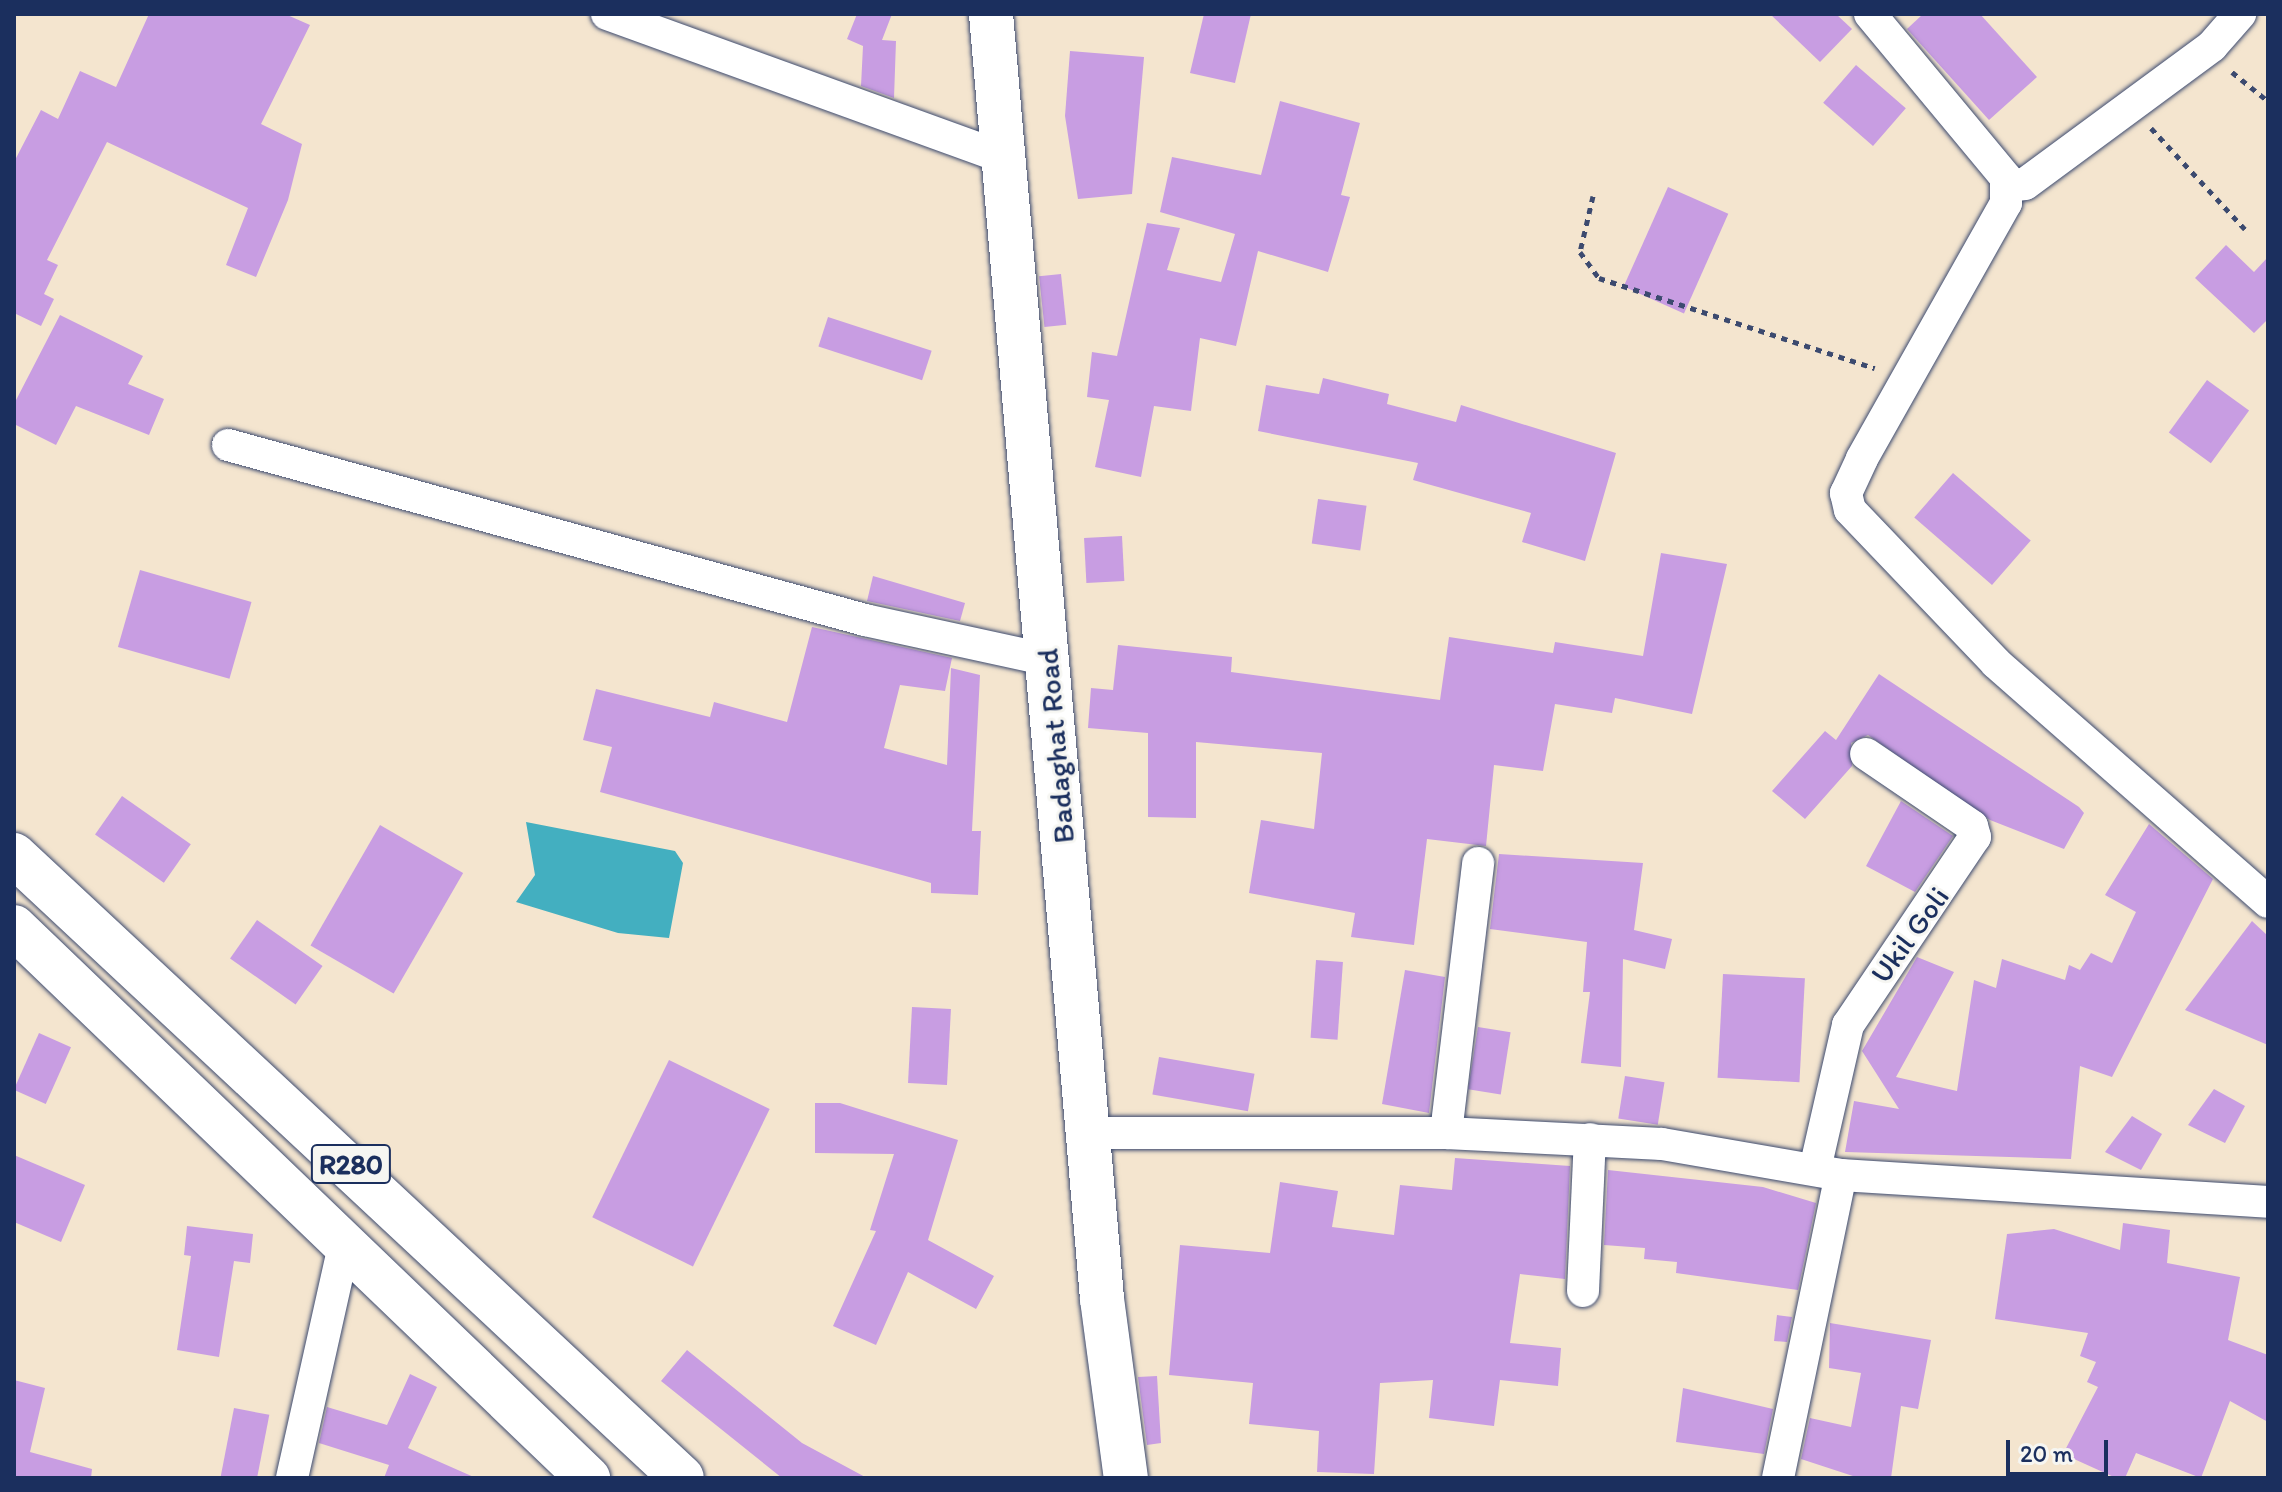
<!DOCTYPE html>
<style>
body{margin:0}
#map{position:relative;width:2282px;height:1492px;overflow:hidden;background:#f4e5cf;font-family:Itim,sans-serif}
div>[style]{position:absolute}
.water>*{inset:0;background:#43afc0}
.building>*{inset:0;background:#c89de2;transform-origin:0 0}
.path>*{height:5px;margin-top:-2.5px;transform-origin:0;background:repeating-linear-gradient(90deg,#3c4a6f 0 6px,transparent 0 12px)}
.roads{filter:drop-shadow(0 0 2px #3c4a6f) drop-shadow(0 0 2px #3c4a6f)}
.street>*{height:32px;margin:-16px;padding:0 16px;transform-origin:16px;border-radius:16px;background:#fff}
.secondary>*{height:44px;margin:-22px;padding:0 22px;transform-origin:22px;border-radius:22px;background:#fff}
.primary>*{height:44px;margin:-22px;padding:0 22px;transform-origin:22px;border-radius:22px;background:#fff}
span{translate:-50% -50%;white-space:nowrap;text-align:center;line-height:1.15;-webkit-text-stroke:6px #f6f6f2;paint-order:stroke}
.shield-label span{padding:2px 6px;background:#f6f6f2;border:2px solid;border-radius:6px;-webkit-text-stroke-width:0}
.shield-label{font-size:28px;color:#1b2f5e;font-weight:700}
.street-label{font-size:30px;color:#1b2f5e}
.frame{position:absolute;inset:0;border:16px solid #1b2f5e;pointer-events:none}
.scale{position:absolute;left:2006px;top:1440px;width:102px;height:36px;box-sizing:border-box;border:4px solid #1b2f5e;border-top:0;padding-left:10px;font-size:24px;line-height:28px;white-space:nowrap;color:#1b2f5e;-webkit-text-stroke:6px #f6f6f2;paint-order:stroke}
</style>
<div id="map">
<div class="water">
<div style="clip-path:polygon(526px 822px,675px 851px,683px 863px,669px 938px,618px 933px,516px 902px,535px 875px)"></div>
</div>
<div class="building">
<div style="clip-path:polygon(149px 14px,285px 14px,310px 25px,261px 124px,302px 144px,288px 200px,256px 277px,226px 265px,248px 208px,107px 142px,47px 260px,58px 265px,44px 294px,54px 299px,41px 326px,14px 313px,14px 162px,41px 110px,58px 119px,80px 71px,116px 87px)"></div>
<div style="clip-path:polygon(857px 14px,892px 14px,882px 40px,896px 41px,894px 98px,861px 86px,863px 46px,847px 39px)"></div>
<div style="clip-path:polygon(1204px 14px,1251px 14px,1235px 83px,1190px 73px)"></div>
<div style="clip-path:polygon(1770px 14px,1836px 14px,1852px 29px,1820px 62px)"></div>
<div style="clip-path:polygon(1923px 14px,1980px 14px,2037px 77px,1989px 120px,1907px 29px)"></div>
<div style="clip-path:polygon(1070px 51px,1144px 57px,1132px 194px,1078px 199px,1065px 116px)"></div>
<div style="left:1856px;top:65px;width:66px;height:50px;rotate:41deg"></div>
<div style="clip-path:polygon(1280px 101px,1360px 123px,1341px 195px,1350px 197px,1328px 272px,1258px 251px,1236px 346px,1200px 338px,1191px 411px,1154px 406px,1141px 477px,1095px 467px,1109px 400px,1087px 397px,1092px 352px,1117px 356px,1147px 223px,1180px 228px,1167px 270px,1221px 282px,1235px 234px,1160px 212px,1172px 157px,1261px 175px)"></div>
<div style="left:1668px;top:187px;width:66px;height:109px;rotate:24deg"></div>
<div style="clip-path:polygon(2226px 245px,2254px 272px,2268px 257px,2268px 319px,2254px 333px,2195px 278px)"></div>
<div style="left:1061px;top:274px;width:51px;height:22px;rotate:84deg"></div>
<div style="clip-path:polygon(60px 315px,143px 356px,128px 384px,164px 399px,149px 435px,76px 406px,56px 445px,14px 424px,14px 404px)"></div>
<div style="left:828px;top:317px;width:109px;height:31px;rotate:18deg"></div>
<div style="clip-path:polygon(1323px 378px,1389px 394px,1387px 404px,1456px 422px,1461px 405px,1616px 453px,1585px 561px,1522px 542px,1531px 513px,1413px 480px,1418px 463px,1258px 431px,1266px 385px,1319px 394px)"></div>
<div style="left:2207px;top:380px;width:52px;height:65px;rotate:36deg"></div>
<div style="left:1953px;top:473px;width:103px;height:59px;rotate:41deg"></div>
<div style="left:1318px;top:499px;width:49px;height:45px;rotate:8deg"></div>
<div style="left:1122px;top:536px;width:45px;height:38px;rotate:87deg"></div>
<div style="clip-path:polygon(1661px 553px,1727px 564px,1692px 714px,1615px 698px,1612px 713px,1555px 704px,1543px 771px,1494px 765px,1486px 846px,1427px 839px,1414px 945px,1351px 937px,1355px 913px,1249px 893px,1261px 820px,1314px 829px,1322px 753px,1196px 742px,1196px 818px,1148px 817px,1148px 733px,1088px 728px,1091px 688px,1113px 690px,1118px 645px,1232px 657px,1231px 672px,1440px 700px,1449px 637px,1553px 653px,1555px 642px,1643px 656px)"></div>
<div style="left:140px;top:570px;width:116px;height:80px;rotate:16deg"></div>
<div style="clip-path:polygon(873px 576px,965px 603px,960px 621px,867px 601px)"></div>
<div style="clip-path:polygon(812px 627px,952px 658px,945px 691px,900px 685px,884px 748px,947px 765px,951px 668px,980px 675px,972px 831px,981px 831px,978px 895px,931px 893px,931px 883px,600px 792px,612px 747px,583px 740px,596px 689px,710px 717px,714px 702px,787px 722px)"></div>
<div style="clip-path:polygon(1879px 674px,2079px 807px,2084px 813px,2064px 849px,1990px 820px,1868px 735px,1851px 743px,1852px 766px,1805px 819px,1772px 791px,1825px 731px,1836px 740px)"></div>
<div style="left:122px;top:796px;width:84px;height:47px;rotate:35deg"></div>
<div style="clip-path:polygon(1901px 801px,1953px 836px,1915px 892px,1866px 866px)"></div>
<div style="clip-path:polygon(2149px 824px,2213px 879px,2112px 1077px,2080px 1066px,2071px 1159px,1845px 1152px,1854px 1101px,1899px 1109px,1862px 1051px,1917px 957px,1954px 972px,1896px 1077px,1957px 1091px,1974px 980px,1996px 988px,2002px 959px,2065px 980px,2069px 965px,2080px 970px,2091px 953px,2112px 963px,2136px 912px,2105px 895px)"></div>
<div style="left:380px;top:825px;width:96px;height:139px;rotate:30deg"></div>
<div style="clip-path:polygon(1499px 854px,1643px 863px,1634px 930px,1672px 939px,1665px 969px,1623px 959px,1621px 1067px,1581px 1063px,1590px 992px,1583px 992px,1587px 942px,1490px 929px)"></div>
<div style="left:257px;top:920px;width:80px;height:47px;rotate:35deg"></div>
<div style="clip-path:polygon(2252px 921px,2268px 936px,2268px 1045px,2185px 1010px)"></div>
<div style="left:1316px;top:960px;width:27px;height:78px;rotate:4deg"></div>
<div style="clip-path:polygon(1405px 970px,1445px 977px,1429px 1113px,1382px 1104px)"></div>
<div style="left:1723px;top:974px;width:82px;height:104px;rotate:3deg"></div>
<div style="left:912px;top:1007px;width:39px;height:76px;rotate:3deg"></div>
<div style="left:1478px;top:1027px;width:33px;height:63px;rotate:9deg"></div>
<div style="left:39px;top:1033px;width:35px;height:62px;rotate:24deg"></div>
<div style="left:1159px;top:1057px;width:97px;height:38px;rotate:10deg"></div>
<div style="left:669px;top:1060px;width:112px;height:175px;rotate:26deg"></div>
<div style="left:1625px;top:1076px;width:40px;height:43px;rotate:9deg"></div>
<div style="clip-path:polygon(2214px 1089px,2245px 1106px,2225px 1143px,2188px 1125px)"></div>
<div style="clip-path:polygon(815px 1103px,840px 1103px,958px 1140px,928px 1240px,994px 1276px,976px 1309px,908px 1272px,876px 1345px,833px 1326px,876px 1231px,870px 1230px,894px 1154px,815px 1153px)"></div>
<div style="clip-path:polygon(2132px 1116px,2162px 1134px,2141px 1170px,2105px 1152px)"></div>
<div style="clip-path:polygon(14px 1155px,85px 1185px,61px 1242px,14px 1222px)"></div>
<div style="clip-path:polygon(1455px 1158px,1570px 1166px,1565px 1279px,1520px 1274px,1510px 1343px,1561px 1348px,1558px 1386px,1500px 1380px,1494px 1426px,1429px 1418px,1433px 1380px,1380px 1383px,1374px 1474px,1317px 1472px,1319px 1431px,1249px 1424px,1253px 1383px,1169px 1375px,1180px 1245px,1270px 1253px,1280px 1182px,1338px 1191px,1332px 1227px,1394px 1235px,1400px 1185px,1452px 1190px)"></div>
<div style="clip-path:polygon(1608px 1170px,1763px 1187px,1816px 1203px,1798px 1290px,1676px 1273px,1677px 1262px,1644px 1259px,1645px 1248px,1604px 1245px)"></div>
<div style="clip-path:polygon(2123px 1223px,2170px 1230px,2167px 1263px,2240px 1277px,2228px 1340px,2268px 1355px,2268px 1422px,2230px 1401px,2201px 1478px,2136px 1453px,2125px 1478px,2116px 1478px,2063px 1454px,2098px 1387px,2087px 1382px,2096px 1362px,2080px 1356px,2088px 1333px,1995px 1319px,2007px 1234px,2054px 1229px,2120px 1250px)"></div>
<div style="clip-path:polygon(187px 1226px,253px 1234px,250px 1263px,234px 1261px,219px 1357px,177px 1350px,191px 1256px,184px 1255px)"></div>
<div style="clip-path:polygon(1777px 1315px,1792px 1317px,1787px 1342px,1774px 1341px)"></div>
<div style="clip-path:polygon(1830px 1323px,1931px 1340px,1918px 1409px,1901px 1406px,1891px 1478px,1859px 1478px,1801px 1459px,1810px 1418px,1851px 1427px,1861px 1373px,1829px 1368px)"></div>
<div style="clip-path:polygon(687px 1350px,802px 1443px,867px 1478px,782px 1478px,661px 1381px)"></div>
<div style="clip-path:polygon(410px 1374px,437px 1387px,408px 1448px,476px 1478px,384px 1478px,389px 1465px,319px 1443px,327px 1407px,387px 1425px)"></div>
<div style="clip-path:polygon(1157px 1376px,1161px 1443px,1147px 1445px,1138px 1377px)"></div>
<div style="clip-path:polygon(14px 1380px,45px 1388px,30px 1452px,92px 1469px,91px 1478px,14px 1478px)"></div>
<div style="clip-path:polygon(1683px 1388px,1773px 1409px,1764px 1454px,1676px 1442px)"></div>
<div style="left:234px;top:1408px;width:36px;height:72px;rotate:11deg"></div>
</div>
<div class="path">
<div style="left:2232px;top:72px;width:46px;rotate:38.9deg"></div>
<div style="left:2151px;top:128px;width:138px;rotate:47.1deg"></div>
<div style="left:1593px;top:196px;width:57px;rotate:103.1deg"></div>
<div style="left:1580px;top:252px;width:32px;rotate:54deg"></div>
<div style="left:1599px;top:278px;width:290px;rotate:18.1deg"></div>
</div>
<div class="roads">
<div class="street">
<div style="left:607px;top:14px;width:423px;rotate:19.9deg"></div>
<div style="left:1870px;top:14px;width:213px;rotate:50.3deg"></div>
<div style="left:2006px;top:178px;width:25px;rotate:90deg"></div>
<div style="left:2006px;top:203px;width:294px;rotate:119.4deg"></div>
<div style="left:1862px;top:459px;width:38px;rotate:115deg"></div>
<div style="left:1846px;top:493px;width:17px;rotate:77deg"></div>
<div style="left:1850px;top:510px;width:211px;rotate:46.3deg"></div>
<div style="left:1996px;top:663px;width:362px;rotate:41.3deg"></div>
<div style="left:2006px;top:186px;width:19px;rotate:-6deg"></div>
<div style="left:2025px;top:184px;width:232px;rotate:-36.4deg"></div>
<div style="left:2212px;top:46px;width:43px;rotate:-48.8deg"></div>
<div style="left:228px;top:445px;width:661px;rotate:15.36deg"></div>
<div style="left:865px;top:620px;width:188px;rotate:12.3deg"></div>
<div style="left:1089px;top:1133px;width:357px"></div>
<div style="left:1446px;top:1133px;width:216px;rotate:2.9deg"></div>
<div style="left:1662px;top:1144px;width:182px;rotate:9.8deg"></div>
<div style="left:1841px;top:1175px;width:428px;rotate:3.6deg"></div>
<div style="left:1446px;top:1133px;width:272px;rotate:-83.2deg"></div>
<div style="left:1815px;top:1169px;width:148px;rotate:-77.1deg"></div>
<div style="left:1848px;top:1025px;width:227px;rotate:-56deg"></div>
<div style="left:1975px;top:837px;width:11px;rotate:-105deg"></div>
<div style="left:1972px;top:826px;width:128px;rotate:-145.8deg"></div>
<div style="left:1583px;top:1291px;width:152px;rotate:-87.4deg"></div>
<div style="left:292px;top:1478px;width:235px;rotate:-77.4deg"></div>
<div style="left:1778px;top:1478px;width:309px;rotate:-78.3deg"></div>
</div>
<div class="secondary">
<div style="left:991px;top:14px;width:1290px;rotate:85.06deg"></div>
<div style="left:1102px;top:1299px;width:181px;rotate:82.4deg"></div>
</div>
<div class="primary">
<div style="left:14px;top:855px;width:913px;rotate:43deg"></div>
<div style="left:14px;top:927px;width:796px;rotate:43.83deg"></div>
</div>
</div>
<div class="shield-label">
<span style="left:351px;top:1164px">R280</span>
</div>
<div class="street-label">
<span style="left:1056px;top:746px;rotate:-95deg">Badaghat Road</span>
<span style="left:1910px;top:935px;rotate:-54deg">Ukil Goli</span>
</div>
<div class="frame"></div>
<div class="scale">20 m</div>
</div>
